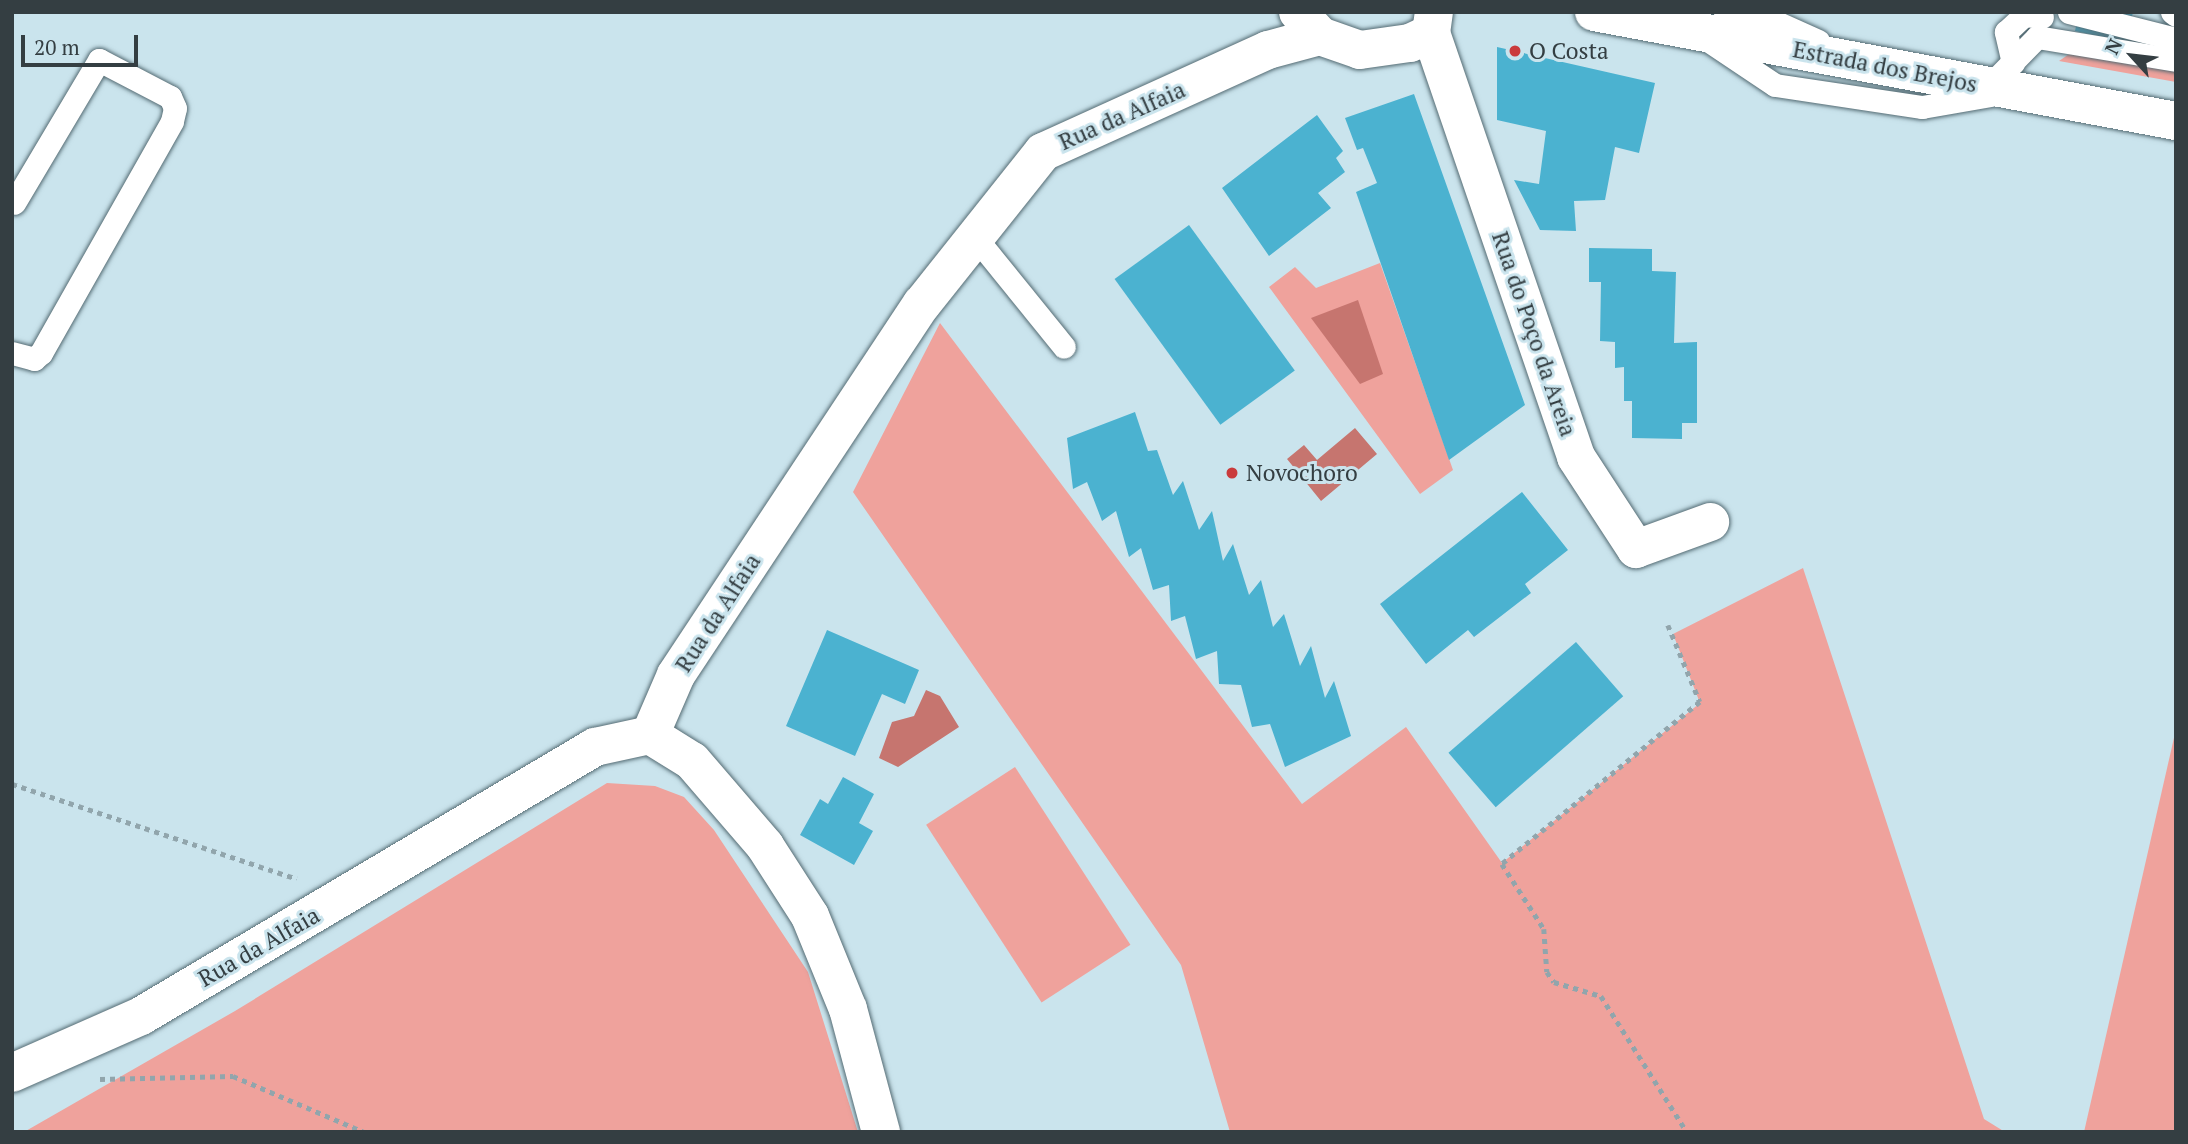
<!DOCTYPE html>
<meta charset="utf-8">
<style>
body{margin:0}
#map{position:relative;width:2188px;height:1144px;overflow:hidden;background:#cae4ed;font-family:"PT Serif",serif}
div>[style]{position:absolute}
.green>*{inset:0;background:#efa29c;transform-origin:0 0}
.water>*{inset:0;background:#c6756f}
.building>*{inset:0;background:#4bb2d0;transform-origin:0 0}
.path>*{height:4.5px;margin-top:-2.25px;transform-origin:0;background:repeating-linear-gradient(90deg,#91a5ac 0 5px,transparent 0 10px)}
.roads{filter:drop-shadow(0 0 2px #546b73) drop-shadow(0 0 2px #546b73)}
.lane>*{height:23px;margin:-11.5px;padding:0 11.5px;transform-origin:11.5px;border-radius:11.5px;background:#fff}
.street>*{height:38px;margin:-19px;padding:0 19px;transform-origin:19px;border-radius:19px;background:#fff}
.primary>*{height:38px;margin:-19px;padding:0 19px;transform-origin:19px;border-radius:19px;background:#fff}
.dots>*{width:19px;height:19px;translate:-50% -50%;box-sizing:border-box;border:4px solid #cae4ed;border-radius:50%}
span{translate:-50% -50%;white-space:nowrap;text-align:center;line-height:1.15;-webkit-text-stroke:6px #cae4ed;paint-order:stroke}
.poi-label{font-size:23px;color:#343e42}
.left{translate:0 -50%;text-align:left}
.street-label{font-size:23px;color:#343e42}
.frame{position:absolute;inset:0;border:14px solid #343e42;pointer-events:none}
.north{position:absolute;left:2097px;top:21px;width:70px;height:70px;-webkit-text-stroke:5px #cae4ed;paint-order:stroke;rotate:297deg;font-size:19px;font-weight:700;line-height:28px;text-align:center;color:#343e42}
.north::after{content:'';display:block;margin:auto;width:24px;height:32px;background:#343e42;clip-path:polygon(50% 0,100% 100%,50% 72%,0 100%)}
.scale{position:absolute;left:21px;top:35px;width:117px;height:32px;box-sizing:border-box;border:4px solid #343e42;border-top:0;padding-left:9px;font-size:21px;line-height:24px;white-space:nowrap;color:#343e42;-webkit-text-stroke:5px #cae4ed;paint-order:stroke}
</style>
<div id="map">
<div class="green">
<div style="clip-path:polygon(2078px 48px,2176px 66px,2176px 82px,2059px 61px)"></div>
<div style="clip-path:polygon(1380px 263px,1453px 470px,1420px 494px,1269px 287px,1295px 267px,1316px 288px)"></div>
<div style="clip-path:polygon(940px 323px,1302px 804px,1406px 727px,1502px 863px,1700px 703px,1673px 634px,1803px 568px,1984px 1119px,2005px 1132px,1230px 1132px,1181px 965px,853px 492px)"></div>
<div style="clip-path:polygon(2176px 729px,2176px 1132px,2084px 1132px)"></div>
<div style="left:1015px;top:767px;width:212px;height:106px;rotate:57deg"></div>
<div style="clip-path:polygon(607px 783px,655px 786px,684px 797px,714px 830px,808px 972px,858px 1132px,24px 1132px,235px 1011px)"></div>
</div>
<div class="water">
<div style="clip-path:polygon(1358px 300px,1383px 374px,1360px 384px,1311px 318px)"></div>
<div style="clip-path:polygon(1355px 428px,1377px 454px,1321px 501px,1287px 459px,1304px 445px,1317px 460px)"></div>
<div style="clip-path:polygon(926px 690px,940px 696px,959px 727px,898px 767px,879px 758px,892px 722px,914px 716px)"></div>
</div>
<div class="building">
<div style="clip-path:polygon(2064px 12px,2133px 12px,2126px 42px,2075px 31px,2078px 17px)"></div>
<div style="clip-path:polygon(1497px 47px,1655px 83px,1639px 153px,1615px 147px,1605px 200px,1574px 201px,1576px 231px,1540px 230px,1514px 180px,1539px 184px,1546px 131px,1497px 120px)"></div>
<div style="clip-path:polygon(1414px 94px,1525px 405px,1449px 460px,1356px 192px,1377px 183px,1363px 148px,1357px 150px,1345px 118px)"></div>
<div style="clip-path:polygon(1317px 115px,1343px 151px,1336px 158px,1345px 172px,1318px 193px,1331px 208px,1269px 256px,1222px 188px)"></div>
<div style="left:1189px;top:225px;width:180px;height:92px;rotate:54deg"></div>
<div style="clip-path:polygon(1589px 248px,1652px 249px,1652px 271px,1676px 272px,1674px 343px,1697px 342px,1697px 423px,1682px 423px,1682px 439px,1632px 438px,1632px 401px,1624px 401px,1624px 367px,1615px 368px,1615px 342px,1600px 341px,1601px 282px,1589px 282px)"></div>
<div style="clip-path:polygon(1135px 412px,1148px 451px,1157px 450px,1173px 495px,1183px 481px,1199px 530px,1212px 511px,1223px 561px,1233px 544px,1249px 595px,1261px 580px,1273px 627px,1284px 614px,1300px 666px,1311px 646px,1325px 698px,1334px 681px,1351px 736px,1285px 767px,1270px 724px,1252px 727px,1241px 685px,1219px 684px,1217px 651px,1196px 659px,1185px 616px,1171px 621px,1169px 585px,1153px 590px,1141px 548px,1129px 557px,1116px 511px,1102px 521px,1087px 482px,1073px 489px,1067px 438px)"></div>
<div style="clip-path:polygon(1522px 492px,1568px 550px,1525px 584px,1531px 593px,1474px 637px,1468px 630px,1426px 664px,1380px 604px)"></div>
<div style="clip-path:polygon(827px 630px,919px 670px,905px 704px,882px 694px,855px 756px,786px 726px)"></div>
<div style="left:1576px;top:642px;width:72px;height:169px;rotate:49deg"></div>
<div style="clip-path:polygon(843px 777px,874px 794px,859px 823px,873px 831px,854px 865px,800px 835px,820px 799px,828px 804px)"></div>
</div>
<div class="path">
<div style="left:1668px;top:625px;width:83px;rotate:67.4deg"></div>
<div style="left:1700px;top:702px;width:256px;rotate:140.7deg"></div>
<div style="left:1502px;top:864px;width:77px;rotate:57.1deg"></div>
<div style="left:1544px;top:929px;width:43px;rotate:86deg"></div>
<div style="left:1547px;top:972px;width:12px;rotate:55deg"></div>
<div style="left:1554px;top:982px;width:49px;rotate:16.6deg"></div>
<div style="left:1601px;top:996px;width:161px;rotate:57.7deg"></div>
<div style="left:12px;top:784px;width:300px;rotate:18.4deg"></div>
<div style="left:100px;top:1079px;width:133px;rotate:-1.3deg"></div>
<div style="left:233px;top:1076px;width:142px;rotate:23.1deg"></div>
</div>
<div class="roads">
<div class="lane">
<div style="left:1725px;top:12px;width:54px;rotate:11.7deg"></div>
<div style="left:1778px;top:23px;width:44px;rotate:24.2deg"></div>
<div style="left:2069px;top:12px;width:110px;rotate:14.2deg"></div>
<div style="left:2172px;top:12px;width:5px;rotate:37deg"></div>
<div style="left:1709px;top:41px;width:79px;rotate:33.7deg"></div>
<div style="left:1775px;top:85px;width:149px;rotate:8.5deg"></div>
<div style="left:1922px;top:107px;width:70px;rotate:-9.9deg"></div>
<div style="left:2013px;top:63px;width:32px;rotate:-103deg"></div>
<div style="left:2006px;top:32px;width:25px;rotate:-43deg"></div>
<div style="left:2024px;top:15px;width:18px;rotate:6deg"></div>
<div style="left:1989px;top:86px;width:69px;rotate:-45.6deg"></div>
<div style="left:2037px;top:37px;width:141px;rotate:9.4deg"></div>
<div style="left:975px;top:237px;width:141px;rotate:51deg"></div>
<div style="left:12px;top:353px;width:23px;rotate:15deg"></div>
<div style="left:34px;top:359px;width:9px;rotate:-41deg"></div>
<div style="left:41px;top:353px;width:266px;rotate:-60.5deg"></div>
<div style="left:172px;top:121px;width:13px;rotate:-77deg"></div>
<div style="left:175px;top:108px;width:12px;rotate:-114deg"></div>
<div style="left:170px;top:97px;width:80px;rotate:-152.5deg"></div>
<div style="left:99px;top:60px;width:166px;rotate:120.7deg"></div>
</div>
<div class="street">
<div style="left:1298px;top:12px;width:33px;rotate:47deg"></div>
<div style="left:1320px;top:36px;width:42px;rotate:19.3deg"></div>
<div style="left:1360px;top:50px;width:50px;rotate:-8deg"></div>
<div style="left:1410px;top:43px;width:23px;rotate:-25deg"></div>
<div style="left:1431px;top:33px;width:21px;rotate:-82deg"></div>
<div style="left:1431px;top:33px;width:448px;rotate:71.1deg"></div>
<div style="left:1576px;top:457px;width:110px;rotate:56.9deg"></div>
<div style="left:1636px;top:549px;width:79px;rotate:-20deg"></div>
<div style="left:650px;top:735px;width:65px;rotate:-66.6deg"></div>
<div style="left:676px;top:675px;width:445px;rotate:-56.5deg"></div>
<div style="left:922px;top:304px;width:194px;rotate:-51.5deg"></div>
<div style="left:1043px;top:152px;width:247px;rotate:-24.4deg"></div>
<div style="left:1268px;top:50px;width:54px;rotate:-15.1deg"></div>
<div style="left:650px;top:735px;width:49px;rotate:31.8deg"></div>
<div style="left:692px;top:761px;width:112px;rotate:49.3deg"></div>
<div style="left:765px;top:846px;width:83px;rotate:57.3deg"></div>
<div style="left:810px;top:916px;width:100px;rotate:67.8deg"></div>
<div style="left:848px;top:1009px;width:127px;rotate:75deg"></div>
<div style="left:12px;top:1073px;width:141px;rotate:-23.8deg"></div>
<div style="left:141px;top:1016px;width:528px;rotate:-30.65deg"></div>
<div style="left:595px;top:747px;width:56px;rotate:-12.3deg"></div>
</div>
<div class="primary">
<div style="left:1594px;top:12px;width:592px;rotate:10.61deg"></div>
</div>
</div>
<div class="dots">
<div style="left:1515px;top:51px;background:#ca3b3c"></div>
<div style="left:1232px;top:473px;background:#ca3b3c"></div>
</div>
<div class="poi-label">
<span class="left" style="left:1529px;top:51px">O Costa</span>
<span class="left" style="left:1246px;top:473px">Novochoro</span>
</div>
<div class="street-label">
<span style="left:1885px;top:67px;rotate:11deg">Estrada dos Brejos</span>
<span style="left:1122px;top:116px;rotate:-24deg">Rua da Alfaia</span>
<span style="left:1534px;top:334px;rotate:71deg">Rua do Poço da Areia</span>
<span style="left:718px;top:613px;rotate:-57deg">Rua da Alfaia</span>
<span style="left:259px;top:947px;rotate:-30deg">Rua da Alfaia</span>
</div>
<div class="frame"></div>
<div class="north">N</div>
<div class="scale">20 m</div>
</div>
